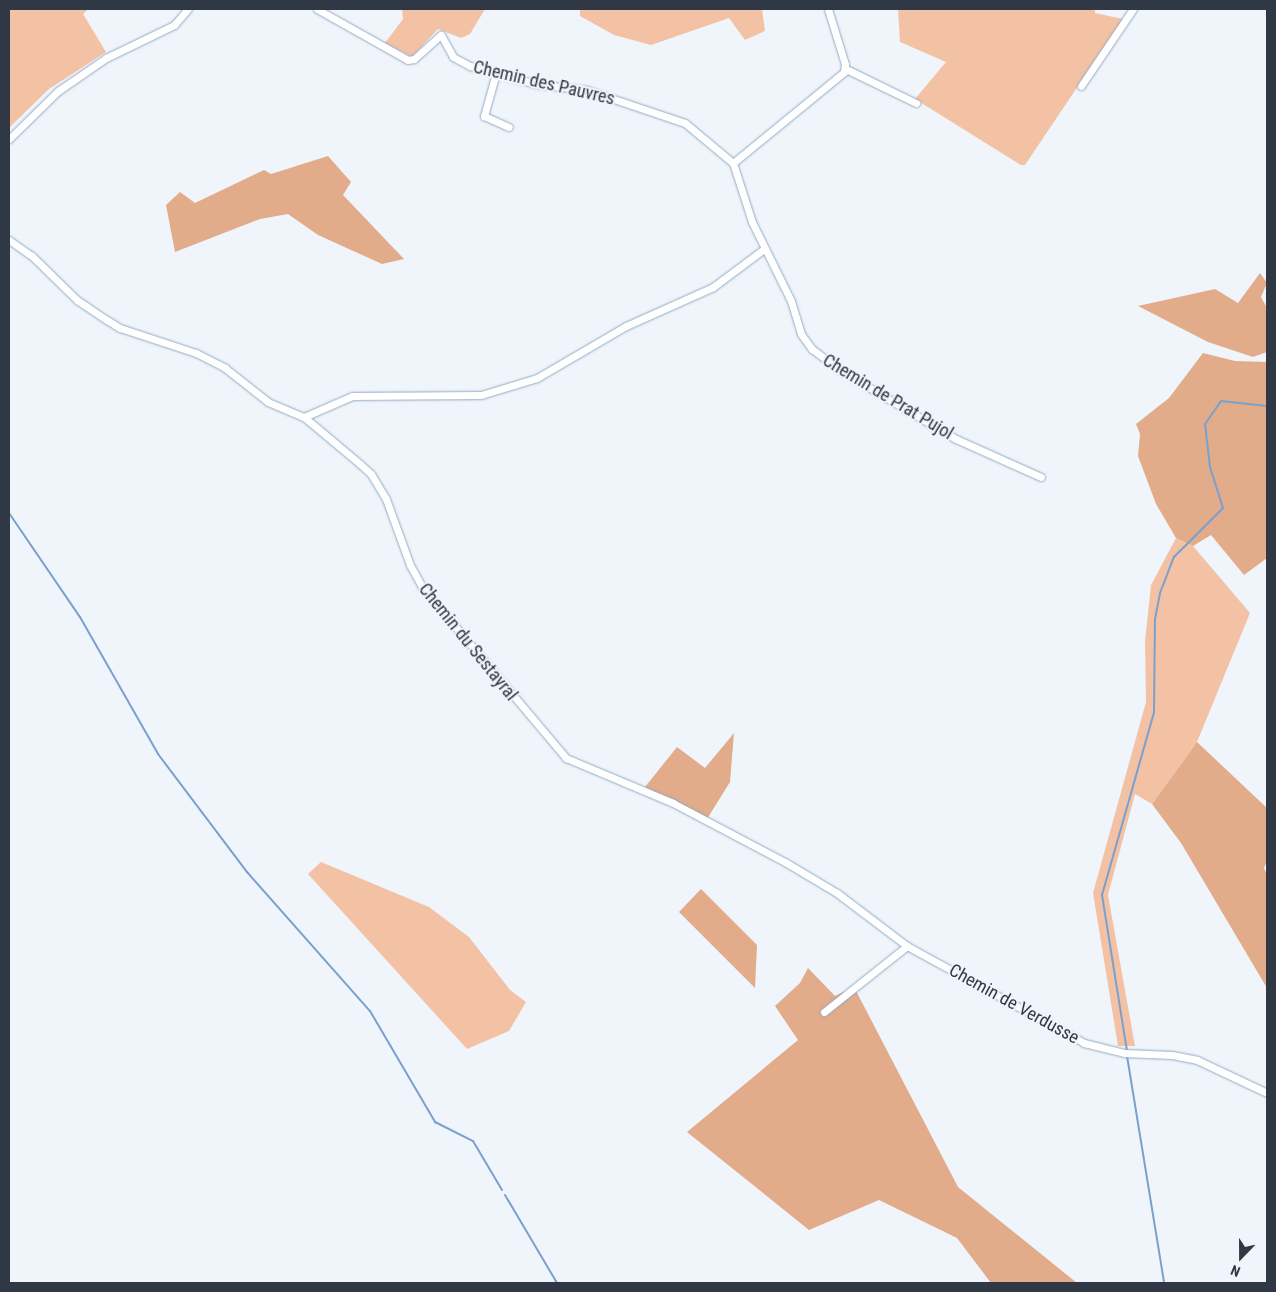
<!DOCTYPE html>
<style>
body{margin:0}
#map{position:relative;width:1276px;height:1292px;overflow:hidden;background:#f0f5fb;font-family:"Roboto Condensed",sans-serif}
div>[style]{position:absolute}
.green>*{inset:0;background:#f3c2a4}
.forest>*{inset:0;background:#e2ab89}
.stream>*{height:2px;margin:-1px;padding:0 1px;transform-origin:1px;border-radius:1px;background:#7aa0ce}
.roads{filter:drop-shadow(0 0 1px #94aac6) drop-shadow(0 0 1px #94aac6)}
.minor>*{height:7px;margin:-3.5px;padding:0 3.5px;transform-origin:3.5px;border-radius:3.5px;background:#fff}
span{translate:-50% -50%;white-space:nowrap;text-align:center;line-height:1.15;-webkit-text-stroke:4px #f0f5fb;paint-order:stroke}
.street-label{font-size:18px;color:#2f3844}
.frame{position:absolute;inset:0;border:10px solid #2f3844;pointer-events:none}
.north{position:absolute;left:1216px;top:1232px;width:50px;height:50px;-webkit-text-stroke:4px #f0f5fb;paint-order:stroke;rotate:202deg;font-size:14px;font-weight:700;line-height:20px;text-align:center;color:#2f3844}
.north::after{content:'';display:block;margin:auto;width:18px;height:22px;background:#2f3844;clip-path:polygon(50% 0,100% 100%,50% 72%,0 100%)}
</style>
<div id="map">
<div class="green">
<div style="clip-path:polygon(9px 9px,88px 9px,83px 14px,106px 52px,49px 89px,9px 128px)"></div>
<div style="clip-path:polygon(402px 9px,485px 9px,470px 34px,461px 38px,438px 29px,412px 57px,385px 43px,403px 19px)"></div>
<div style="clip-path:polygon(580px 9px,762px 9px,765px 31px,745px 40px,729px 18px,651px 45px,614px 35px,580px 16px)"></div>
<div style="clip-path:polygon(898px 9px,1095px 9px,1095px 13px,1123px 19px,1025px 165px,1021px 165px,915px 99px,946px 62px,900px 42px)"></div>
<div style="clip-path:polygon(1176px 538px,1193px 546px,1250px 613px,1197px 742px,1152px 804px,1135px 794px,1108px 895px,1135px 1046px,1118px 1046px,1093px 893px,1146px 702px,1145px 641px,1151px 585px)"></div>
<div style="clip-path:polygon(321px 862px,429px 907px,469px 937px,510px 990px,526px 1002px,509px 1031px,467px 1049px,308px 874px)"></div>
</div>
<div class="forest">
<div style="clip-path:polygon(328px 156px,351px 182px,343px 195px,404px 259px,382px 264px,318px 235px,288px 214px,260px 219px,175px 252px,166px 205px,180px 192px,195px 203px,264px 170px,271px 174px)"></div>
<div style="clip-path:polygon(1260px 273px,1267px 283px,1261px 297px,1267px 308px,1267px 352px,1253px 357px,1208px 342px,1138px 306px,1215px 289px,1238px 303px)"></div>
<div style="clip-path:polygon(1203px 353px,1235px 361px,1267px 362px,1267px 558px,1244px 575px,1211px 535px,1193px 546px,1176px 538px,1156px 504px,1138px 456px,1140px 434px,1136px 424px,1169px 398px)"></div>
<div style="clip-path:polygon(734px 733px,730px 782px,707px 819px,645px 787px,677px 747px,705px 768px)"></div>
<div style="clip-path:polygon(1197px 742px,1267px 808px,1267px 861px,1264px 868px,1267px 875px,1267px 988px,1181px 843px,1152px 804px)"></div>
<div style="clip-path:polygon(701px 889px,757px 945px,755px 988px,679px 912px)"></div>
<div style="clip-path:polygon(808px 968px,835px 996px,854px 987px,958px 1187px,1077px 1283px,991px 1283px,957px 1238px,879px 1200px,809px 1230px,687px 1132px,798px 1040px,775px 1006px,800px 983px)"></div>
</div>
<div class="stream">
<div style="left:9px;top:513px;width:126px;rotate:55.7deg"></div>
<div style="left:80px;top:617px;width:158px;rotate:60.3deg"></div>
<div style="left:158px;top:754px;width:148px;rotate:53deg"></div>
<div style="left:247px;top:872px;width:186px;rotate:48.5deg"></div>
<div style="left:370px;top:1011px;width:129px;rotate:59.6deg"></div>
<div style="left:435px;top:1122px;width:42px;rotate:26.6deg"></div>
<div style="left:473px;top:1141px;width:57px;rotate:59.4deg"></div>
<div style="left:1127px;top:1051px;width:158px;rotate:-99.1deg"></div>
<div style="left:1102px;top:895px;width:190px;rotate:-74.1deg"></div>
<div style="left:1154px;top:712px;width:93px;rotate:-89.4deg"></div>
<div style="left:1155px;top:619px;width:26px;rotate:-79deg"></div>
<div style="left:1160px;top:593px;width:39px;rotate:-69deg"></div>
<div style="left:1174px;top:557px;width:69px;rotate:-45deg"></div>
<div style="left:1223px;top:508px;width:43px;rotate:-107.6deg"></div>
<div style="left:1210px;top:467px;width:43px;rotate:-96.6deg"></div>
<div style="left:1205px;top:424px;width:28px;rotate:-55deg"></div>
<div style="left:1221px;top:401px;width:46px;rotate:6.2deg"></div>
<div style="left:1127px;top:1056px;width:230px;rotate:80.7deg"></div>
<div style="left:505px;top:1195px;width:102px;rotate:59.4deg"></div>
</div>
<div class="roads">
<div class="minor">
<div style="left:317px;top:9px;width:104px;rotate:29.3deg"></div>
<div style="left:408px;top:60px;width:6px;rotate:-9deg"></div>
<div style="left:414px;top:59px;width:36px;rotate:-42deg"></div>
<div style="left:441px;top:35px;width:25px;rotate:61deg"></div>
<div style="left:453px;top:57px;width:19px;rotate:28deg"></div>
<div style="left:470px;top:66px;width:68px;rotate:15.3deg"></div>
<div style="left:536px;top:84px;width:51px;rotate:6.7deg"></div>
<div style="left:587px;top:90px;width:103px;rotate:18.6deg"></div>
<div style="left:685px;top:123px;width:62px;rotate:39.8deg"></div>
<div style="left:733px;top:163px;width:62px;rotate:72.1deg"></div>
<div style="left:752px;top:222px;width:88px;rotate:63.7deg"></div>
<div style="left:791px;top:301px;width:34px;rotate:73deg"></div>
<div style="left:801px;top:334px;width:19px;rotate:54deg"></div>
<div style="left:812px;top:349px;width:39px;rotate:37deg"></div>
<div style="left:843px;top:372px;width:131px;rotate:30.7deg"></div>
<div style="left:956px;top:439px;width:93px;rotate:24.1deg"></div>
<div style="left:846px;top:69px;width:78px;rotate:25.9deg"></div>
<div style="left:496px;top:73px;width:45px;rotate:105.6deg"></div>
<div style="left:484px;top:116px;width:27px;rotate:24deg"></div>
<div style="left:1081px;top:86px;width:93px;rotate:-56deg"></div>
<div style="left:9px;top:139px;width:69px;rotate:-44.4deg"></div>
<div style="left:58px;top:91px;width:58px;rotate:-34.5deg"></div>
<div style="left:106px;top:58px;width:76px;rotate:-25.9deg"></div>
<div style="left:174px;top:25px;width:21px;rotate:-49deg"></div>
<div style="left:733px;top:163px;width:144px;rotate:-39.3deg"></div>
<div style="left:844px;top:72px;width:8px;rotate:-83deg"></div>
<div style="left:845px;top:64px;width:58px;rotate:-107.2deg"></div>
<div style="left:9px;top:240px;width:28px;rotate:35deg"></div>
<div style="left:32px;top:256px;width:63px;rotate:44.4deg"></div>
<div style="left:77px;top:300px;width:36px;rotate:34deg"></div>
<div style="left:107px;top:320px;width:15px;rotate:32deg"></div>
<div style="left:120px;top:328px;width:80px;rotate:18.2deg"></div>
<div style="left:196px;top:353px;width:33px;rotate:27deg"></div>
<div style="left:225px;top:368px;width:55px;rotate:38.3deg"></div>
<div style="left:268px;top:402px;width:39px;rotate:23deg"></div>
<div style="left:304px;top:417px;width:73px;rotate:40deg"></div>
<div style="left:360px;top:464px;width:15px;rotate:42deg"></div>
<div style="left:371px;top:474px;width:29px;rotate:59deg"></div>
<div style="left:386px;top:499px;width:70px;rotate:70deg"></div>
<div style="left:410px;top:565px;width:25px;rotate:61deg"></div>
<div style="left:422px;top:587px;width:224px;rotate:49.9deg"></div>
<div style="left:566px;top:758px;width:116px;rotate:22.8deg"></div>
<div style="left:673px;top:803px;width:127px;rotate:27.8deg"></div>
<div style="left:785px;top:862px;width:61px;rotate:30.8deg"></div>
<div style="left:837px;top:893px;width:88px;rotate:37.1deg"></div>
<div style="left:907px;top:946px;width:202px;rotate:28.7deg"></div>
<div style="left:1084px;top:1043px;width:41px;rotate:14deg"></div>
<div style="left:1124px;top:1053px;width:48px;rotate:2.4deg"></div>
<div style="left:1172px;top:1055px;width:25px;rotate:11deg"></div>
<div style="left:1197px;top:1060px;width:77px;rotate:25.2deg"></div>
<div style="left:304px;top:417px;width:52px;rotate:-23.6deg"></div>
<div style="left:352px;top:396px;width:129px;rotate:-0.4deg"></div>
<div style="left:481px;top:395px;width:59px;rotate:-16.9deg"></div>
<div style="left:537px;top:378px;width:103px;rotate:-30.3deg"></div>
<div style="left:626px;top:326px;width:95px;rotate:-24.1deg"></div>
<div style="left:713px;top:287px;width:64px;rotate:-36.7deg"></div>
<div style="left:824px;top:1012px;width:106px;rotate:-38.5deg"></div>
</div>
</div>
<div class="street-label">
<span style="left:544px;top:83px;rotate:13deg">Chemin des Pauvres</span>
<span style="left:888px;top:397px;rotate:31deg">Chemin de Prat Pujol</span>
<span style="left:468px;top:642px;rotate:51deg">Chemin du Sestayral</span>
<span style="left:1014px;top:1004px;rotate:29deg">Chemin de Verdusse</span>
</div>
<div class="frame"></div>
<div class="north">N</div>
</div>
